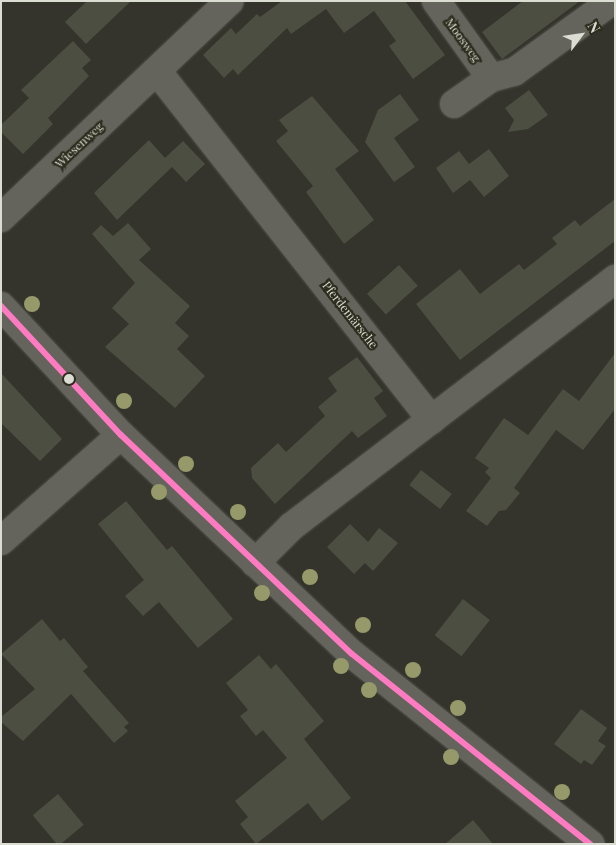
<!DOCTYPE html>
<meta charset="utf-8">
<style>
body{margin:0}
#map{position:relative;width:616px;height:845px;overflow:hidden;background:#34342c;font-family:"Playfair Display",serif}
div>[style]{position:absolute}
.building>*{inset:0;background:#4c4e41;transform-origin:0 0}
.roads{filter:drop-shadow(0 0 1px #51524b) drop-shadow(0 0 1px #51524b)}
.minor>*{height:28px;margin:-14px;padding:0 14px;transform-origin:14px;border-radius:14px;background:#64645d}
.bus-1>*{height:6px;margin:-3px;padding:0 3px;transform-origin:3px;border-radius:3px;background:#fe7ac1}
.trees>*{width:16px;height:16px;margin:-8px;border-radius:50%;background:#96996a}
.dots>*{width:14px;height:14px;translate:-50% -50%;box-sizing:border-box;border:2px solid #2d2e1f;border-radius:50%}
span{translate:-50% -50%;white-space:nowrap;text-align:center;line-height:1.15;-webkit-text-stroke:4.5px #2d2e1f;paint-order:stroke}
.street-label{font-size:12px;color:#dbdcd2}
.frame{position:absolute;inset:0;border:2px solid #dbdcd2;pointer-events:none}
.north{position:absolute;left:556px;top:10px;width:50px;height:50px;-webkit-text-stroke:4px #2d2e1f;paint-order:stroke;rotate:59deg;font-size:14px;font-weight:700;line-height:20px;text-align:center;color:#dbdcd2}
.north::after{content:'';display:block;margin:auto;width:18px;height:22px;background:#dbdcd2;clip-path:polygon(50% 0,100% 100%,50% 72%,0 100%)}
</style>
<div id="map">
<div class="building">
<div style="clip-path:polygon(87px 1px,131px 1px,86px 44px,65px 22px)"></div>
<div style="clip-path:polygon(282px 1px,405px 1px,445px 55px,413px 79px,389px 46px,396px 41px,374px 11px,344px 33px,326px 9px,291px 34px,287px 28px,238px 75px,233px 69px,224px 78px,203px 55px,231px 28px,236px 34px,257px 14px,260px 17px)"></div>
<div style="clip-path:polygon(523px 1px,580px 1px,502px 59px,482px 32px)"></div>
<div style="clip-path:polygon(73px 41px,91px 60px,82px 68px,89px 76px,48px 118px,53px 124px,23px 154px,1px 132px,1px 125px,29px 98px,21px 90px)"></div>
<div style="clip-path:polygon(529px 90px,548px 115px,528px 129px,508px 132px,514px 120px,505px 108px)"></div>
<div style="clip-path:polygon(400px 94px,419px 120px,394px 138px,415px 167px,394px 182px,365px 142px,378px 110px)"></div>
<div style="clip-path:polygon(312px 96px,359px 151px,335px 169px,374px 220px,344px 244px,306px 192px,313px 186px,276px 141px,288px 131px,279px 120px)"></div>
<div style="clip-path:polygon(149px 140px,165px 158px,183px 141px,205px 164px,186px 182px,172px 167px,117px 220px,94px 193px)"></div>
<div style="clip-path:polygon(489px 149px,509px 176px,484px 197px,470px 180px,453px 193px,436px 168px,459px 151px,469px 164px)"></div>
<div style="clip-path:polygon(615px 199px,615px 241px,460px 360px,416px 304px,460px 269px,480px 294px,519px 264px,524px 270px,557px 244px,552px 238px,575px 220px,580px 226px)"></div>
<div style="clip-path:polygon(128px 223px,151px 249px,139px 260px,190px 306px,175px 323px,189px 336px,177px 349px,205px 376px,175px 408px,105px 347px,129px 324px,112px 308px,135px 283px,92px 234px,101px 225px,113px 236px)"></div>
<div style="left:399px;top:265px;width:28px;height:43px;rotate:48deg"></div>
<div style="clip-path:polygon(615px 353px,615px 409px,583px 450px,556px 430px,514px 488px,520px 493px,506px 510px,499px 511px,487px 526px,466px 511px,491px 478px,485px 472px,489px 468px,475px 458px,504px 418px,528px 435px,563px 389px,579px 401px)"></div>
<div style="clip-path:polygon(357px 357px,383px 391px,374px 398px,387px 416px,358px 438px,352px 431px,275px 504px,252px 478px,251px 468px,278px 443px,286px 452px,325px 416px,318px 407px,337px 391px,328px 378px)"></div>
<div style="clip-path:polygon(1px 373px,62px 439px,40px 461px,1px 423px)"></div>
<div style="left:421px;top:470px;width:39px;height:19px;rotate:38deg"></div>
<div style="clip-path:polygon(126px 501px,167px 550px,172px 546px,233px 619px,198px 648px,159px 602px,143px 616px,125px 596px,144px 580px,98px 524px)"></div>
<div style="clip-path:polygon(350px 524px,368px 542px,379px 528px,398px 543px,373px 571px,365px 563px,354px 574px,327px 547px)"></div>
<div style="left:463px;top:599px;width:34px;height:46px;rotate:38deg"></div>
<div style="clip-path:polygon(42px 619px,60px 641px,64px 638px,88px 667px,83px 671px,129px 723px,124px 727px,128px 731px,114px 743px,71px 694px,23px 741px,1px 722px,1px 717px,35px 689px,1px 654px)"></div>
<div style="clip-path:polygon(259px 655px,271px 669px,276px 664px,324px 721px,304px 739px,351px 798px,322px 821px,308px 803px,256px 844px,240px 824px,248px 817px,235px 801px,287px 758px,263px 730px,256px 736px,240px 716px,248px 710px,226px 683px)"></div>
<div style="clip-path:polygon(581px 709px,607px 728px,598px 741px,606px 746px,592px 765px,584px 760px,581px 764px,554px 744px)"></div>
<div style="left:58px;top:794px;width:40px;height:33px;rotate:50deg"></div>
<div style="clip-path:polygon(473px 820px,493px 844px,445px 844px)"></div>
</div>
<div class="roads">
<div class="minor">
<div style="left:436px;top:1px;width:95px;rotate:54.5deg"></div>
<div style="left:157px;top:71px;width:444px;rotate:51.8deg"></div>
<div style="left:454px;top:104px;width:45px;rotate:-35.1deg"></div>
<div style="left:491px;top:78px;width:24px;rotate:-15deg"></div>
<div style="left:514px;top:72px;width:116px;rotate:-35.9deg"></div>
<div style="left:1px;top:218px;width:315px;rotate:-43.5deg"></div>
<div style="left:1px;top:306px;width:176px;rotate:47.1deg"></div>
<div style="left:121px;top:435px;width:318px;rotate:43.5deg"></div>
<div style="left:352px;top:654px;width:305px;rotate:38.6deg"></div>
<div style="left:1px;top:541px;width:160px;rotate:-41.5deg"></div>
<div style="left:255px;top:563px;width:52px;rotate:-45deg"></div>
<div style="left:292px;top:526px;width:407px;rotate:-37.4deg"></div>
</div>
</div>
<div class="bus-1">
<div style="left:1px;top:306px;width:176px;rotate:47.1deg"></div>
<div style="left:121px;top:435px;width:318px;rotate:43.5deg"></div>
<div style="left:352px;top:654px;width:305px;rotate:38.6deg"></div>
</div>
<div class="trees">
<div style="left:32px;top:304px"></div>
<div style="left:124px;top:401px"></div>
<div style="left:186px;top:464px"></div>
<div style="left:159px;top:492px"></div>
<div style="left:238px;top:512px"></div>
<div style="left:310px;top:577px"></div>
<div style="left:262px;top:593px"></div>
<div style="left:363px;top:625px"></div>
<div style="left:341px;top:666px"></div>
<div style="left:413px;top:670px"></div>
<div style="left:369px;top:690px"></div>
<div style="left:458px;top:708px"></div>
<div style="left:451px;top:757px"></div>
<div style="left:562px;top:792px"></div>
</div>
<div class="dots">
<div style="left:69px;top:379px;background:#dbdcd2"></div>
</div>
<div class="street-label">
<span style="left:463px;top:40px;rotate:54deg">Moosweg</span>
<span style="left:79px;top:145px;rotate:-43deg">Wiesenweg</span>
<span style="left:350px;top:315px;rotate:52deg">Pferdemärsche</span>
</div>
<div class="frame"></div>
<div class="north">N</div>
</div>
